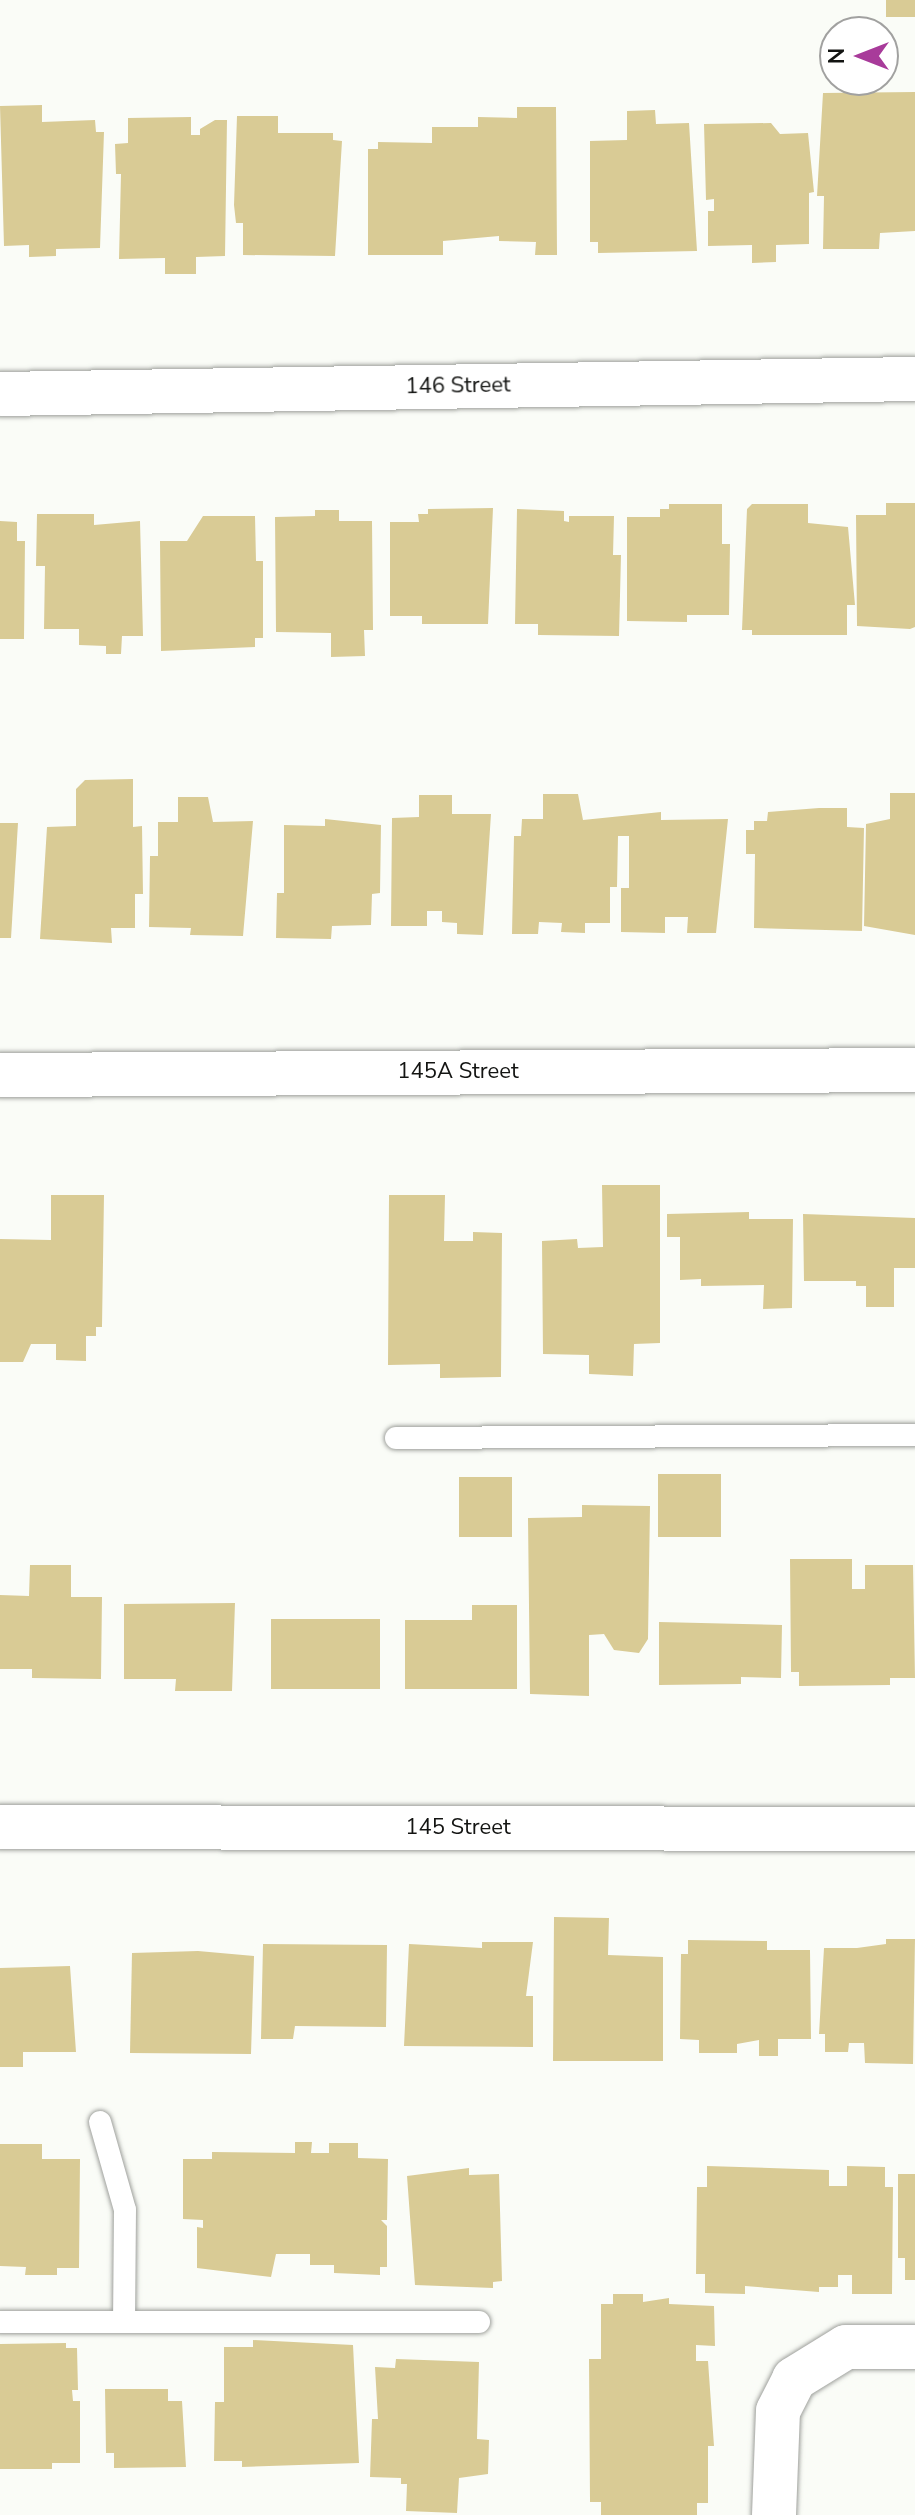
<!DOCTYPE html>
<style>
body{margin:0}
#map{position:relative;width:915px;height:2515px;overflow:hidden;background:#fafcf7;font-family:"Nunito Sans",sans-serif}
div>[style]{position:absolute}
.building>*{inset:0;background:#d9cb95;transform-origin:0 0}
.roads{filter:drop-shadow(0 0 2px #9fa19d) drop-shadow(0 0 2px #9fa19d)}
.lane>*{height:22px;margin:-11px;padding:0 11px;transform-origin:11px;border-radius:11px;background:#fff}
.street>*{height:44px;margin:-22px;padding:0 22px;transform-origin:22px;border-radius:22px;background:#fff}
span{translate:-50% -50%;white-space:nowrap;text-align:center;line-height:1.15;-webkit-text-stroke:8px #fff;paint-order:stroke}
.street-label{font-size:22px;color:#131412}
.north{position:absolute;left:819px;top:16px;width:80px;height:80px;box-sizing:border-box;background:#fff;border:2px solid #a1a1a0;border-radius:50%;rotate:270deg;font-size:22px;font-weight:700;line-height:32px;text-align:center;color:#131412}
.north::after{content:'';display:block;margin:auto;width:28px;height:36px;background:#a83b9a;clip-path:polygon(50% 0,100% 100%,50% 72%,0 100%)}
</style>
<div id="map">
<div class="building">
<div style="left:886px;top:0;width:29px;height:17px"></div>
<div style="clip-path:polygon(915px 92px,915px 231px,880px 233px,879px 249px,823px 249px,824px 196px,817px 196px,823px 93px)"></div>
<div style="clip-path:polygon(42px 105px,42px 122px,95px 120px,96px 132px,104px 132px,100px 248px,56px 249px,56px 256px,29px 257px,29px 245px,4px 246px,0 106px)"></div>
<div style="clip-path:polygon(517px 107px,556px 107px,557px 255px,535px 255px,536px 242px,499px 241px,499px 236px,443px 241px,443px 255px,368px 255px,368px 149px,378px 149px,378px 142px,432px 143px,432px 127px,478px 127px,478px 117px,517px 118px)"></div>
<div style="clip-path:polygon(655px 110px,656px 124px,689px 123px,697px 251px,598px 253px,598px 242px,590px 242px,590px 141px,627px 140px,627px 111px)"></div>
<div style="clip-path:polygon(237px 116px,278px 116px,278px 133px,333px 133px,333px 140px,342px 141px,335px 256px,243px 255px,243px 223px,236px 223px,234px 205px)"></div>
<div style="clip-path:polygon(191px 117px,191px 135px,200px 135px,200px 129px,215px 120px,227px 120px,225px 256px,196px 257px,196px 274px,165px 274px,165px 258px,119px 259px,121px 174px,116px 174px,115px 144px,128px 143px,128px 118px)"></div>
<div style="clip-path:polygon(771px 123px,780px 134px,808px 133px,814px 192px,809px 193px,809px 244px,776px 245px,776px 262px,752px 263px,752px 245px,708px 246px,708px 211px,714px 211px,714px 199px,706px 200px,704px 124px)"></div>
<div style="clip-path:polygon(886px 503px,915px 503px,915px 627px,910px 629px,857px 626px,856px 515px,886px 515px)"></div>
<div style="clip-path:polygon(669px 504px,722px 504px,722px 544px,730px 544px,729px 615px,687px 615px,687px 622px,627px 621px,627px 517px,660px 517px,660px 509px,669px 509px)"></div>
<div style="clip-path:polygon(752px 504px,808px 504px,808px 523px,848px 527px,855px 605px,847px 605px,847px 635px,752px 635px,752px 630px,742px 630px,747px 509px)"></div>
<div style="clip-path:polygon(493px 508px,488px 624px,422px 624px,422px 616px,390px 616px,390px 522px,419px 522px,418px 514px,428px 514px,428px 509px)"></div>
<div style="clip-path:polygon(517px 509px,564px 511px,564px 521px,569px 522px,569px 516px,614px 516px,613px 555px,621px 555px,619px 636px,538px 635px,538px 624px,515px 624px)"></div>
<div style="clip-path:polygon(315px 510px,339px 510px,339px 521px,372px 521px,373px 630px,364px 630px,365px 656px,331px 657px,331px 633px,276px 632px,275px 517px,315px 516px)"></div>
<div style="clip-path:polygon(37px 514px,94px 514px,94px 525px,140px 521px,143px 636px,122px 636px,121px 654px,106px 654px,106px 646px,79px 645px,79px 629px,44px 629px,45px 566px,36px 566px)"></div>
<div style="clip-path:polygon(203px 516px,255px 516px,256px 561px,263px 561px,263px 638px,255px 638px,255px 647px,161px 651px,160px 541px,187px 541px)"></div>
<div style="clip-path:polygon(0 521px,17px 522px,17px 541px,25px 541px,24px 639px,0 639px)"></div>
<div style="clip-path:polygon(133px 779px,133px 827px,142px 826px,143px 894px,135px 894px,135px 928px,111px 928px,112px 943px,40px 939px,47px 827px,76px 826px,76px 789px,85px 780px)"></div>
<div style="clip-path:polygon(890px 793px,915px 793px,915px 935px,864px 926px,866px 824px,890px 819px)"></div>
<div style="clip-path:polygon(543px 794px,578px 794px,583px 820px,661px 812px,661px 820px,728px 819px,716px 933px,687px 933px,688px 917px,665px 917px,665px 933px,621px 932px,621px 888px,629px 888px,629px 836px,618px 836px,617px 887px,610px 887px,610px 923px,585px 923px,585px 933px,561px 932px,562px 923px,539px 922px,538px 934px,512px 934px,514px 836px,521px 836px,522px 819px,543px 819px)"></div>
<div style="clip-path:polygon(419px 795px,452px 795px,452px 814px,491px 814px,483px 935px,457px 934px,457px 923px,442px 922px,442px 911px,427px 911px,427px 926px,391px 926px,392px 818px,419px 817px)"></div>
<div style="clip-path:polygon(178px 797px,208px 797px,213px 822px,253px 821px,243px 936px,190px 935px,191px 928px,149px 927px,150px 856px,158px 856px,158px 822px,178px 822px)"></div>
<div style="clip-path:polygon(819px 808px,847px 808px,847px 827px,864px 828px,862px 931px,754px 928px,755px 854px,746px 854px,746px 830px,754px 830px,754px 821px,767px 821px,768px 812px)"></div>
<div style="clip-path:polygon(325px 819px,381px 825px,380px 893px,372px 894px,371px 925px,332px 926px,331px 939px,276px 938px,277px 893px,284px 893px,284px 825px,325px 826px)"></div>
<div style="clip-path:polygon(0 823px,18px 823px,11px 938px,0 938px)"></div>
<div style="clip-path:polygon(602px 1185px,660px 1185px,660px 1343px,634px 1344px,633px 1376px,589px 1374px,589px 1355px,543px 1354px,542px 1241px,577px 1239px,578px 1248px,603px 1247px)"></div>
<div style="clip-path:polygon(51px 1195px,104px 1195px,102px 1327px,96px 1327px,96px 1336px,86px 1336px,86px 1361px,56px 1360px,56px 1344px,31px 1344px,23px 1362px,0 1362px,0 1239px,51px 1240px)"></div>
<div style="clip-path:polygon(389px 1195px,445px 1195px,444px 1241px,473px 1241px,473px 1232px,502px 1233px,501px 1377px,440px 1378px,440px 1364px,388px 1365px)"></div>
<div style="clip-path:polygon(749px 1212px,749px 1219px,793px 1219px,792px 1308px,763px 1309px,764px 1285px,701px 1286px,701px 1279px,680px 1280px,680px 1237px,667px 1237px,667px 1214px)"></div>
<div style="clip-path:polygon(803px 1214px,915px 1218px,915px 1268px,894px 1268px,894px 1307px,866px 1307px,866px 1286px,856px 1286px,856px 1281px,804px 1281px)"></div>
<div style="left:658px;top:1474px;width:63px;height:63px"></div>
<div style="left:459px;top:1477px;width:53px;height:60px"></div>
<div style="clip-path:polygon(582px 1505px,650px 1506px,648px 1639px,639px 1653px,614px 1650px,604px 1634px,589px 1635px,589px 1696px,530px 1694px,528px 1518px,582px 1517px)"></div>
<div style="clip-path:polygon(790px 1559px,852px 1559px,852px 1589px,865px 1589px,865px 1565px,913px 1565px,915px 1678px,890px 1678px,890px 1685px,799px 1686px,799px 1672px,791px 1672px)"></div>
<div style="clip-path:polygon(30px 1565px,71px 1565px,71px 1597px,102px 1597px,101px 1679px,32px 1678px,32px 1669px,0 1669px,0 1595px,29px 1596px)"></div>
<div style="clip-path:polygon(235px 1603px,232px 1691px,175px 1691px,176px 1679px,124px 1679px,124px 1604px)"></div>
<div style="clip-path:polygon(472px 1605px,517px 1605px,517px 1689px,405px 1689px,405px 1620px,472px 1620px)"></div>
<div style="left:271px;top:1619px;width:109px;height:70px"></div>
<div style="clip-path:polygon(659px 1622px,782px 1625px,781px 1678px,741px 1677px,741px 1684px,659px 1685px)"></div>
<div style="clip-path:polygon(554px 1917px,609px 1918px,608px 1955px,663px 1957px,663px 2061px,553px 2061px)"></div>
<div style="clip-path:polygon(886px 1939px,915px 1939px,913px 2064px,865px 2063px,864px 2043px,849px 2043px,848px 2052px,825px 2052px,825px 2034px,819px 2034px,824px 1948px,857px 1948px,886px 1944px)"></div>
<div style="clip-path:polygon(688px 1940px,767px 1941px,767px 1950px,810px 1950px,811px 2039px,778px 2039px,778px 2056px,759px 2056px,759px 2040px,737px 2044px,737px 2053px,699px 2053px,699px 2040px,680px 2039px,681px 1954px,688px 1954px)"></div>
<div style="clip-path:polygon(482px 1942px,533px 1942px,526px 1996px,533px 1996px,533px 2047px,404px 2046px,409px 1944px,482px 1948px)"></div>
<div style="clip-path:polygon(263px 1944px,387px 1945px,386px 2027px,295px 2026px,293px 2039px,261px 2039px)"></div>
<div style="clip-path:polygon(198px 1951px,254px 1956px,251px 2054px,130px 2053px,132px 1953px)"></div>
<div style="clip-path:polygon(70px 1966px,76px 2052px,23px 2052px,23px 2067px,0 2067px,0 1968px)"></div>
<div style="clip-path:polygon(295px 2142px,312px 2142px,311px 2153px,329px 2153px,329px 2143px,358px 2143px,358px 2158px,388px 2159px,387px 2220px,381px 2220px,387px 2226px,387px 2267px,380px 2267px,380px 2275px,334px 2273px,334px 2265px,310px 2265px,310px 2254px,276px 2254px,271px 2277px,197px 2268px,197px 2227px,203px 2228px,203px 2220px,183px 2219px,183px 2159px,212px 2159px,212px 2152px,295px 2153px)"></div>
<div style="clip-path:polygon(0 2144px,42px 2144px,42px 2159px,80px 2159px,79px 2268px,57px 2268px,57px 2275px,25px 2275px,26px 2267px,0 2266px)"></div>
<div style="clip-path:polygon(707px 2166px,829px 2170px,829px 2186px,847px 2186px,847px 2166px,885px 2167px,885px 2187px,893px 2187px,892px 2294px,852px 2294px,852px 2275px,838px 2275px,838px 2287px,819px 2287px,819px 2292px,745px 2286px,745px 2294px,705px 2293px,705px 2274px,696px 2274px,697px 2187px,707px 2187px)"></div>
<div style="clip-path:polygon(469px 2168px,469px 2175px,499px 2174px,502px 2281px,493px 2282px,493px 2288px,415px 2285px,407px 2176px)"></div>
<div style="clip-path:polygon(898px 2174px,915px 2174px,915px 2280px,905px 2280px,905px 2258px,898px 2258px)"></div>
<div style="clip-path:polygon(613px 2294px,643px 2294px,643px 2302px,669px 2298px,669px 2304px,714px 2306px,715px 2346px,696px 2345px,696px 2361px,708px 2361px,714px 2446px,708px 2446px,708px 2503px,697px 2503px,697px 2515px,601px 2515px,601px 2502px,590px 2502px,589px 2359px,601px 2359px,601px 2304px,613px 2304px)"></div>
<div style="clip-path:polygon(253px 2340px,353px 2345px,359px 2463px,242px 2467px,242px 2461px,214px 2461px,215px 2402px,224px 2402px,224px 2347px,253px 2347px)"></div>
<div style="clip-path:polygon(66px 2343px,66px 2348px,77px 2348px,78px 2390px,72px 2390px,73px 2401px,80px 2401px,80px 2463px,52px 2463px,52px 2469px,0 2469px,0 2344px)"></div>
<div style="clip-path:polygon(396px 2359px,479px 2362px,477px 2439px,489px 2440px,488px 2474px,459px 2478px,457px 2513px,406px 2511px,407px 2484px,401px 2484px,401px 2478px,370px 2477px,372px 2419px,378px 2419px,375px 2367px,395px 2368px)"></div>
<div style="clip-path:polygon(105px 2389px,168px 2389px,168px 2401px,182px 2401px,186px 2467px,114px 2468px,114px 2453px,106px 2453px)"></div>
</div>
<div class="roads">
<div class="lane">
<div style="left:396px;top:1438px;width:519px;rotate:-0.33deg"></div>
<div style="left:100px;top:2122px;width:91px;rotate:74.1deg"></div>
<div style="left:125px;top:2210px;width:112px;rotate:90.5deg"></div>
<div style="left:0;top:2322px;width:479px"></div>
</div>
<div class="street">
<div style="left:0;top:394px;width:915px;rotate:-0.94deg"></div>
<div style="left:0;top:1075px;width:915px;rotate:-0.31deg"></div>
<div style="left:0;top:1827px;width:915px;rotate:0.13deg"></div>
<div style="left:774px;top:2515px;width:104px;rotate:-87.8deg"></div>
<div style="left:778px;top:2411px;width:36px;rotate:-63deg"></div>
<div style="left:794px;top:2379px;width:61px;rotate:-31.6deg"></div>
<div style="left:846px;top:2347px;width:69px"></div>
</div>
</div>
<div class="street-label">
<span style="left:458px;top:386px;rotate:-1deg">146 Street</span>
<span style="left:458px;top:1072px">145A Street</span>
<span style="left:458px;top:1828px">145 Street</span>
</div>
<div class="north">N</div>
</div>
